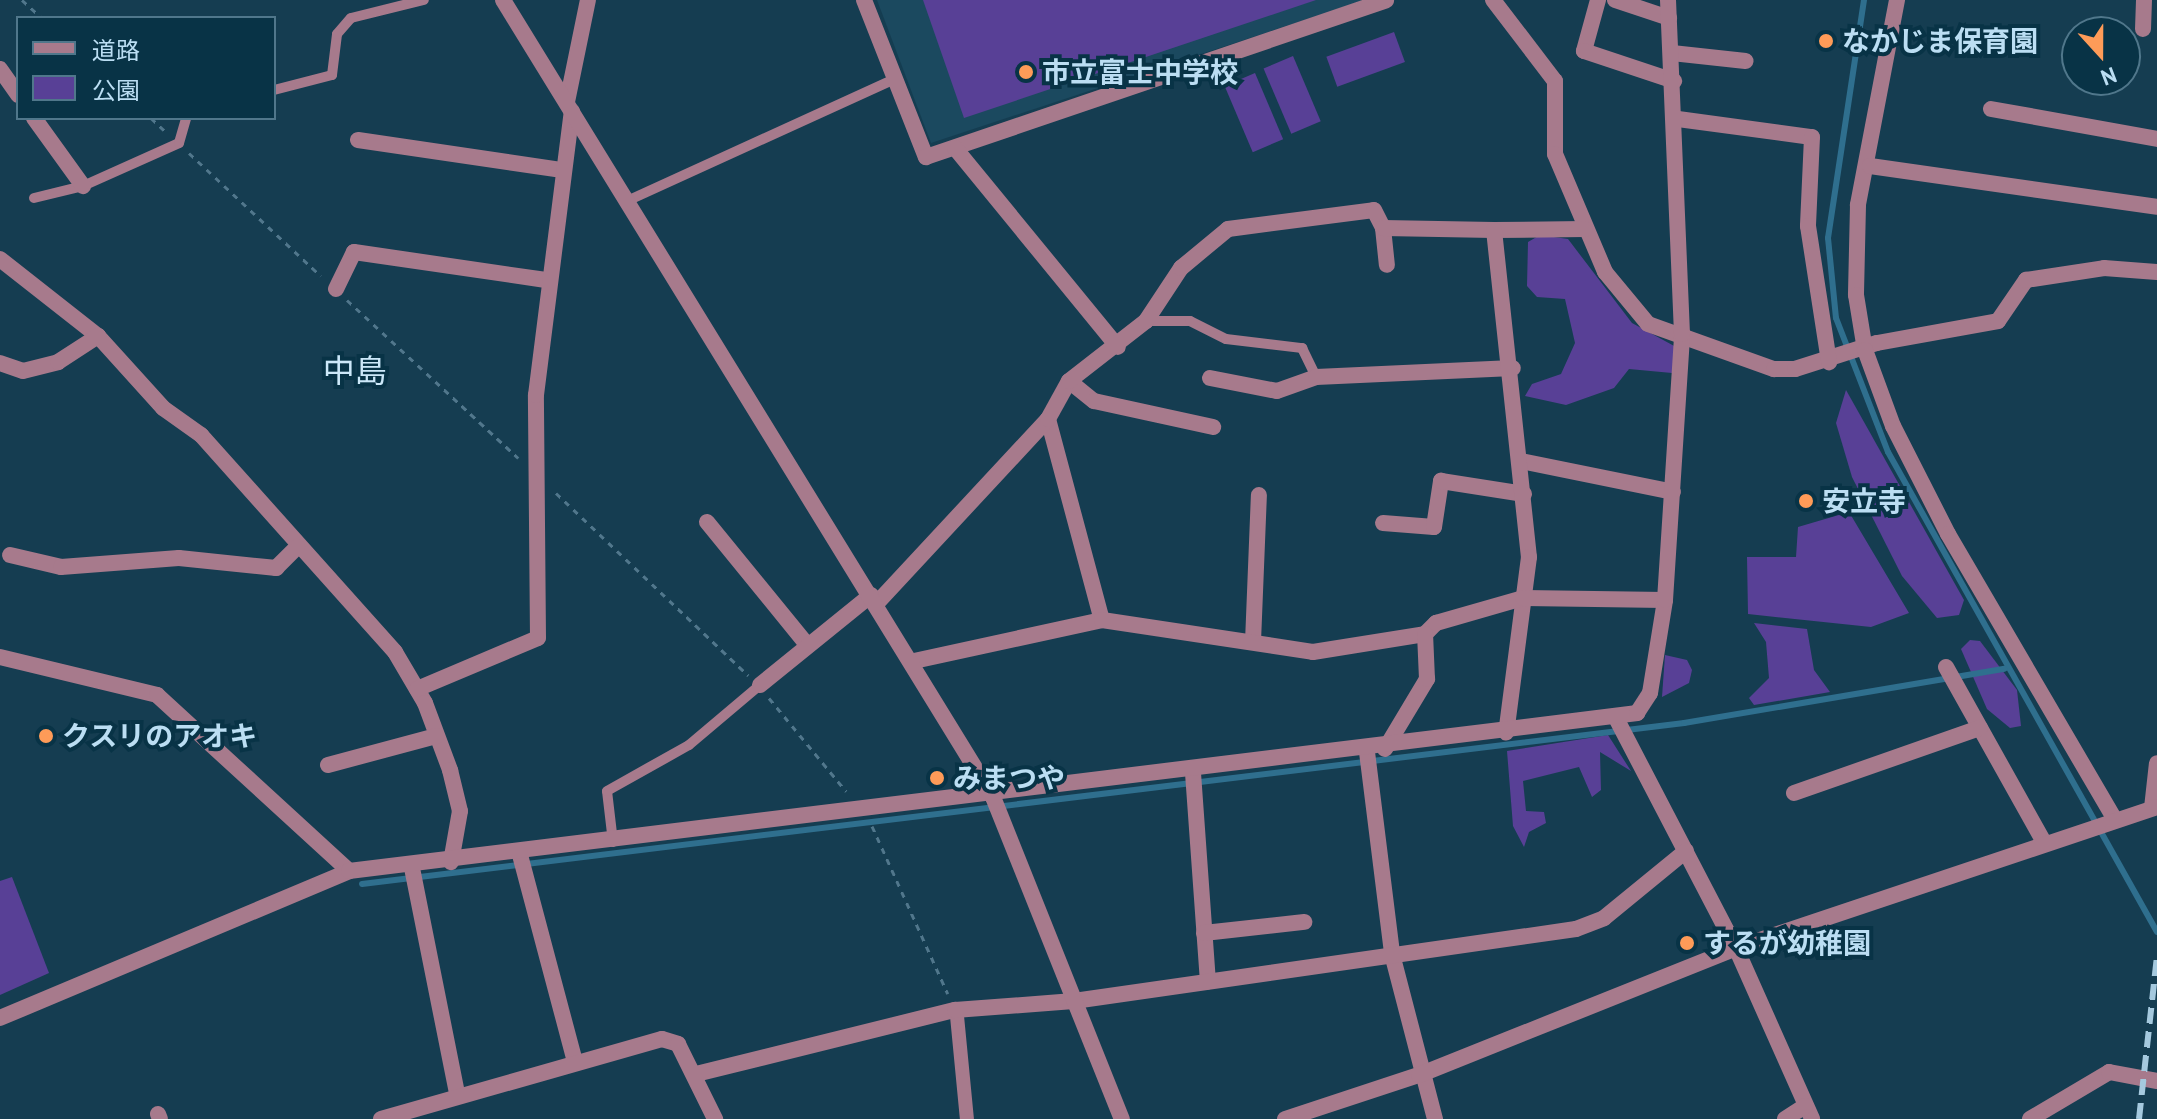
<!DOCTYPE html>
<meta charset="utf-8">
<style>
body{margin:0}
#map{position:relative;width:2157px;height:1119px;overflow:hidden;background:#153d51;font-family:"PT Sans","Noto Sans JP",sans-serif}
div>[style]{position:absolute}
.built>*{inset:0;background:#1b495f}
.green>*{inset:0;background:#584096;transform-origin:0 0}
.stream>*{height:6px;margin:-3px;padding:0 3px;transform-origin:3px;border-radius:3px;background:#2f6f8e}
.path>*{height:3px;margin-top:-1.5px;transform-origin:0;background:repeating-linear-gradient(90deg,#51778c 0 6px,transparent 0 12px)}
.service>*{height:10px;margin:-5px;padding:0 5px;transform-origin:5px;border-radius:5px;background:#a77a8c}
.pedestrian>*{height:14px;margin:-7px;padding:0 7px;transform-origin:7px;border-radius:7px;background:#a77a8c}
.minor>*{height:16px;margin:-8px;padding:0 8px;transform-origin:8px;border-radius:8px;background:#a77a8c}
.tertiary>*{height:16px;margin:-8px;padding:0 8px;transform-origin:8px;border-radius:8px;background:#a77a8c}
.rail>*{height:6px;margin-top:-3px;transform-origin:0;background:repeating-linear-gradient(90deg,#a5c9de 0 16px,transparent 0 24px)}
.dots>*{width:22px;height:22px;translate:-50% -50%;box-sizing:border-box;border:4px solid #083346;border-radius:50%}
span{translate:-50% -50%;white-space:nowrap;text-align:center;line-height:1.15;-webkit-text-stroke:8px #083346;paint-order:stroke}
.poi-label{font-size:28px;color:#bbdef3;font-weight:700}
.left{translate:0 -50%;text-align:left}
.quarter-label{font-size:32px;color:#cce8f9}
.legend{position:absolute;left:16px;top:16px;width:260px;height:104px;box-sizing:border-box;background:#083346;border:2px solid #50778b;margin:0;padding:10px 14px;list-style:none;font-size:24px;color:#bbdef3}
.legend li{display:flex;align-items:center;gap:16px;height:40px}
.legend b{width:40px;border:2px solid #50778b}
.north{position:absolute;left:2061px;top:16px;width:80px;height:80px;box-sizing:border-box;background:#083346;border:2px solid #50778b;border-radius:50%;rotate:159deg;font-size:22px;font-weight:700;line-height:32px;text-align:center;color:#bbdef3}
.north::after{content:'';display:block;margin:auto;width:28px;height:36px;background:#fe9b58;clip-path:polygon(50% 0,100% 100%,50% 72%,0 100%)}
</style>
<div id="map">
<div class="built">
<div style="clip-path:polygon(877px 0,1365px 0,931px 143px)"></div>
</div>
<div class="green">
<div style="clip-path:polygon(923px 0,1316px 0,964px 118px)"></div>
<div style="left:1394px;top:32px;width:32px;height:72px;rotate:70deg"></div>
<div style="left:1293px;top:56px;width:71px;height:32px;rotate:67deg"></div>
<div style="left:1255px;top:73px;width:72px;height:33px;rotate:67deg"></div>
<div style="clip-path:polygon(1540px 235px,1568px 239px,1632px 323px,1676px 347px,1672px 373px,1629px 369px,1614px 388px,1566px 405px,1525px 396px,1532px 384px,1561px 374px,1575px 343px,1565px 299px,1537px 297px,1527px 286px,1528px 242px)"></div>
<div style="clip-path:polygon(1846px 390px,1964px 600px,1959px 615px,1937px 618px,1902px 576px,1852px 477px,1836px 423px)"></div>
<div style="clip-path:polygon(1849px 512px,1909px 613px,1871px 627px,1748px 614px,1747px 557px,1796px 557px,1798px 527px)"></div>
<div style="clip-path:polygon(1754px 623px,1807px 629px,1814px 670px,1830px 692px,1754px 705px,1749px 698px,1769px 678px,1766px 642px)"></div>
<div style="clip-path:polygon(1970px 640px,1980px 641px,2017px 690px,2021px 726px,2010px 728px,1987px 709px,1961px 649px)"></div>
<div style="clip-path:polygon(1665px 655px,1687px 660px,1692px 670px,1689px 683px,1662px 697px)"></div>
<div style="clip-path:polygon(1608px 735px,1631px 771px,1600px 752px,1601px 790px,1592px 797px,1579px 767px,1523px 781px,1526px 811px,1544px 812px,1546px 823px,1529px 832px,1524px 847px,1513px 826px,1507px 751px)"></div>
<div style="clip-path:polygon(12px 877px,49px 973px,0 995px,0 881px)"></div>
</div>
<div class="stream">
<div style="left:1864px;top:0;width:241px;rotate:98.6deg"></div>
<div style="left:1828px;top:238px;width:80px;rotate:84.3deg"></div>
<div style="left:1836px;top:318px;width:144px;rotate:68.8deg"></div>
<div style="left:1888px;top:452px;width:550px;rotate:60.73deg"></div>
<div style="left:362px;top:884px;width:1332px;rotate:-6.94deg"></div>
<div style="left:1684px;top:723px;width:325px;rotate:-9.6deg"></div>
</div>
<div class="path">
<div style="left:22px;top:0;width:27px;rotate:42deg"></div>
<div style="left:151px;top:118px;width:21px;rotate:43deg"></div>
<div style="left:189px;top:153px;width:180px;rotate:43deg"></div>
<div style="left:347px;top:300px;width:233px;rotate:42.7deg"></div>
<div style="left:556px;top:493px;width:265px;rotate:43.5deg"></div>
<div style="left:769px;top:698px;width:121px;rotate:50.4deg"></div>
<div style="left:872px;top:826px;width:184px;rotate:65.7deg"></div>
</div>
<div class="service">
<div style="left:274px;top:90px;width:60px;rotate:-14.5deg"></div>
<div style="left:332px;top:75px;width:41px;rotate:-83deg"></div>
<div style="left:337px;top:34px;width:21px;rotate:-49deg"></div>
<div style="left:351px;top:18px;width:75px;rotate:-13.9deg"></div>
<div style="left:34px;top:198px;width:50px;rotate:-13.8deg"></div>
<div style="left:83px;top:186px;width:105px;rotate:-24.1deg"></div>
<div style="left:179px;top:143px;width:26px;rotate:-74deg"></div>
<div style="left:627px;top:201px;width:292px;rotate:-24.5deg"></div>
<div style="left:1146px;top:321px;width:44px"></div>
<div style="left:1190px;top:321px;width:40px;rotate:26.6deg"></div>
<div style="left:1226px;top:339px;width:77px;rotate:6.8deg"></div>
<div style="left:1302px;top:348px;width:32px;rotate:64deg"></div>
<div style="left:613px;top:842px;width:51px;rotate:-96.7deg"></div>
<div style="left:607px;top:791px;width:94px;rotate:-29.3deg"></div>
<div style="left:689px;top:745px;width:93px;rotate:-40.2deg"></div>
</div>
<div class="pedestrian">
<div style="left:957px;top:1016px;width:103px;rotate:84.5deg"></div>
</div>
<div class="minor">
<div style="left:864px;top:0;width:169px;rotate:68.5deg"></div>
<div style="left:926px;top:157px;width:486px;rotate:-18.8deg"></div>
<div style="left:1493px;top:0;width:102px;rotate:52.6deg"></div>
<div style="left:1555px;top:81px;width:73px;rotate:90deg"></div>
<div style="left:1555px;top:154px;width:128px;rotate:67deg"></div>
<div style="left:1605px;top:272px;width:67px;rotate:50.4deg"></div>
<div style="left:1648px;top:324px;width:134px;rotate:19.7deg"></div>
<div style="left:1774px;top:369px;width:21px"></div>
<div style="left:1795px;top:369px;width:86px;rotate:-17.6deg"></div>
<div style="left:1877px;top:343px;width:123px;rotate:-10.3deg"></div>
<div style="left:1998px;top:321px;width:50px;rotate:-55.7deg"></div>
<div style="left:2026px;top:280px;width:79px;rotate:-8.7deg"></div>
<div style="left:2104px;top:268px;width:53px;rotate:4.3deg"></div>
<div style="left:1598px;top:0;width:53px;rotate:105.4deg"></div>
<div style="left:1584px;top:51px;width:95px;rotate:18.4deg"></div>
<div style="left:1615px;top:0;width:57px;rotate:18.4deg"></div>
<div style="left:1897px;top:0;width:209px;rotate:100.8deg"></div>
<div style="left:1858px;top:205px;width:90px;rotate:91.3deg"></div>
<div style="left:1856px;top:295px;width:56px;rotate:80.7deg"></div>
<div style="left:1865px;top:350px;width:81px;rotate:69.8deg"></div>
<div style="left:1893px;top:426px;width:121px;rotate:63deg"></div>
<div style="left:1948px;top:534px;width:329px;rotate:59.7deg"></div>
<div style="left:2143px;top:29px;width:29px;rotate:-88deg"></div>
<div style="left:1672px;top:53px;width:74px;rotate:6.2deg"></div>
<div style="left:0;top:69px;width:32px;rotate:55deg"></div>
<div style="left:567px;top:102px;width:104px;rotate:-78.4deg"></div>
<div style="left:1991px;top:109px;width:169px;rotate:10.2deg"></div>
<div style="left:34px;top:118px;width:84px;rotate:54.2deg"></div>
<div style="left:1678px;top:119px;width:135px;rotate:7.7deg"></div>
<div style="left:1812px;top:137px;width:89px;rotate:92.6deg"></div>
<div style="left:1808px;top:226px;width:138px;rotate:81.2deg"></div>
<div style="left:358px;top:140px;width:205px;rotate:8.4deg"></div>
<div style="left:955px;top:148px;width:257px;rotate:50.7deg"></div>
<div style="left:1870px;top:166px;width:290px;rotate:8.1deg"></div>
<div style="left:1383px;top:228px;width:37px;rotate:84deg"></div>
<div style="left:1494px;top:230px;width:91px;rotate:-0.6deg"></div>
<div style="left:0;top:259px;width:125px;rotate:38.2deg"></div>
<div style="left:98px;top:336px;width:97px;rotate:47.9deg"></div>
<div style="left:163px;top:408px;width:47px;rotate:35.4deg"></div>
<div style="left:201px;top:435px;width:291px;rotate:48.2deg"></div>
<div style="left:395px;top:652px;width:59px;rotate:59.5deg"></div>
<div style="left:425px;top:703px;width:72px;rotate:69.5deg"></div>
<div style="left:450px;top:770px;width:42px;rotate:76.3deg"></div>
<div style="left:460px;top:811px;width:52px;rotate:100deg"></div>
<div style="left:336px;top:289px;width:41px;rotate:-64.1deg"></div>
<div style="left:354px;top:252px;width:194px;rotate:8.3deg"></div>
<div style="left:0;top:363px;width:24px;rotate:19deg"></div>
<div style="left:23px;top:371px;width:36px;rotate:-14deg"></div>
<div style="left:58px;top:362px;width:48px;rotate:-33deg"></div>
<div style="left:1210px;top:378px;width:68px;rotate:11deg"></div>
<div style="left:1277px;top:391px;width:41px;rotate:-19.7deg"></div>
<div style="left:1316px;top:377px;width:197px;rotate:-2.6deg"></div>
<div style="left:1069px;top:381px;width:32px;rotate:39deg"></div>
<div style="left:1094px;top:401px;width:122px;rotate:12.3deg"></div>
<div style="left:1048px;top:419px;width:208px;rotate:75deg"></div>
<div style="left:1521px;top:461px;width:155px;rotate:11.5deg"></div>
<div style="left:707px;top:522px;width:155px;rotate:50.8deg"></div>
<div style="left:1383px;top:523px;width:51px;rotate:4.5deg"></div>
<div style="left:1434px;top:527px;width:47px;rotate:-81.3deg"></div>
<div style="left:1441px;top:481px;width:84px;rotate:8.9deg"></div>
<div style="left:10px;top:555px;width:52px;rotate:13.2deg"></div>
<div style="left:61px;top:567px;width:118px;rotate:-4.4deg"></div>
<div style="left:179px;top:558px;width:98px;rotate:5.9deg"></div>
<div style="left:276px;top:568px;width:30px;rotate:-45deg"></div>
<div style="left:877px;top:603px;width:251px;rotate:-47.1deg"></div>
<div style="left:1048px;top:419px;width:43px;rotate:-61.1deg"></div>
<div style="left:1069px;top:381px;width:98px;rotate:-37.9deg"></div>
<div style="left:1146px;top:321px;width:64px;rotate:-56.6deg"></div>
<div style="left:1181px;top:268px;width:61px;rotate:-39.7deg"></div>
<div style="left:1228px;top:229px;width:147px;rotate:-7.4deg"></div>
<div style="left:1374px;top:210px;width:20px;rotate:63deg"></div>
<div style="left:1383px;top:228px;width:111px;rotate:1deg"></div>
<div style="left:1494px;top:230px;width:329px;rotate:83.9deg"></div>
<div style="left:1529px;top:557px;width:177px;rotate:97.4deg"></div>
<div style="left:1253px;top:642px;width:147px;rotate:-87.7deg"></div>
<div style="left:0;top:657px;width:162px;rotate:13.6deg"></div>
<div style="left:157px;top:695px;width:260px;rotate:42.5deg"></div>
<div style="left:914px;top:661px;width:192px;rotate:-12.3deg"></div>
<div style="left:1102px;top:620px;width:213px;rotate:8.6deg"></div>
<div style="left:1313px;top:652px;width:113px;rotate:-9.1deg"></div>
<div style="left:1425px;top:634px;width:16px;rotate:-45deg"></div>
<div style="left:1436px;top:623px;width:91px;rotate:-16deg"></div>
<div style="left:1523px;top:598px;width:142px;rotate:0.8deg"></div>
<div style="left:1946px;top:667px;width:201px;rotate:60.8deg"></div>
<div style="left:760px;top:685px;width:143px;rotate:-39deg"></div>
<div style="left:417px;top:689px;width:131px;rotate:-22.9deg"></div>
<div style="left:538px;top:638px;width:243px;rotate:-90.5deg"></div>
<div style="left:536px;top:395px;width:286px;rotate:-82.8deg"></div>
<div style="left:1615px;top:716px;width:262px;rotate:62.5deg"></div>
<div style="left:1736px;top:948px;width:187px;rotate:66deg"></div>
<div style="left:1385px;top:749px;width:82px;rotate:-59deg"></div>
<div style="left:1427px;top:679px;width:45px;rotate:-92.5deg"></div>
<div style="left:1367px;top:752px;width:204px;rotate:82.9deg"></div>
<div style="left:1392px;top:954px;width:171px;rotate:75.4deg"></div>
<div style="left:328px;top:765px;width:112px;rotate:-15deg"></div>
<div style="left:1193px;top:773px;width:209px;rotate:85.9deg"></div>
<div style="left:1794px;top:793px;width:197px;rotate:-19.3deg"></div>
<div style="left:2152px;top:808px;width:45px;rotate:-83.7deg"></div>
<div style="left:520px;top:855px;width:213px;rotate:75.1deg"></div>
<div style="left:412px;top:868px;width:230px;rotate:78.7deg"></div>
<div style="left:1204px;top:933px;width:101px;rotate:-6.3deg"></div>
<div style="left:0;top:1018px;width:379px;rotate:-22.8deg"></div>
<div style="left:349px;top:871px;width:1298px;rotate:-6.99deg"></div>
<div style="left:1637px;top:713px;width:24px;rotate:-57deg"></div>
<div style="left:1650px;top:693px;width:94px;rotate:-80.8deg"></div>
<div style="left:1665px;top:600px;width:267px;rotate:-86.3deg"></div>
<div style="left:1682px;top:334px;width:334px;rotate:-92.4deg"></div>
<div style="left:696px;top:1074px;width:267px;rotate:-13.9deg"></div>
<div style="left:955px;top:1010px;width:119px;rotate:-4.3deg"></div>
<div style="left:1074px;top:1001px;width:507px;rotate:-8.16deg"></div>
<div style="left:1576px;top:929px;width:30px;rotate:-21deg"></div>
<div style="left:1604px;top:918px;width:106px;rotate:-39.3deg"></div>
<div style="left:158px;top:1114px;width:5px;rotate:68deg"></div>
<div style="left:381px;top:1119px;width:292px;rotate:-15.9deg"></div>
<div style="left:662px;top:1039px;width:17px;rotate:17deg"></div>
<div style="left:678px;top:1044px;width:84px;rotate:63.7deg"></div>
<div style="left:1785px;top:1119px;width:24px;rotate:-33deg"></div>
<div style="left:2030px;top:1119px;width:92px;rotate:-30.7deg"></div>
<div style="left:2109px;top:1072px;width:49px;rotate:10.6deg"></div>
</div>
<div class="tertiary">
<div style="left:503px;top:0;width:936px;rotate:58.42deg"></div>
<div style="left:993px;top:797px;width:347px;rotate:68.2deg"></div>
<div style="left:1285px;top:1119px;width:141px;rotate:-18.2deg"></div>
<div style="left:1419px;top:1075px;width:341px;rotate:-21.8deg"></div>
<div style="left:1736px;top:948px;width:444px;rotate:-18.5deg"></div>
</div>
<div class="rail">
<div style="left:2139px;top:1119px;width:165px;rotate:-83.7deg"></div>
</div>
<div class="dots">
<div style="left:1826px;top:41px;background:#fe9b58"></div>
<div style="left:1026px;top:72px;background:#fe9b58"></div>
<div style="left:1806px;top:501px;background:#fe9b58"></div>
<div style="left:46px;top:736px;background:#fe9b58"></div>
<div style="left:937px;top:778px;background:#fe9b58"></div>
<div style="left:1687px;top:943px;background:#fe9b58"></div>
</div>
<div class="poi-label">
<span class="left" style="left:1842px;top:41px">なかじま保育園</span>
<span class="left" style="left:1042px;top:72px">市立富士中学校</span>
<span class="left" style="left:1822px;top:501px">安立寺</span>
<span class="left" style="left:62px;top:736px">クスリのアオキ</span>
<span class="left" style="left:953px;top:778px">みまつや</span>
<span class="left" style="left:1703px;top:943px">するが幼稚園</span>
</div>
<div class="quarter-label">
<span style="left:355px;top:370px">中島</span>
</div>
<ul class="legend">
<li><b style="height:10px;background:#a77a8c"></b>道路</li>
<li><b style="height:22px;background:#584096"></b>公園</li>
</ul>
<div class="north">N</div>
</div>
